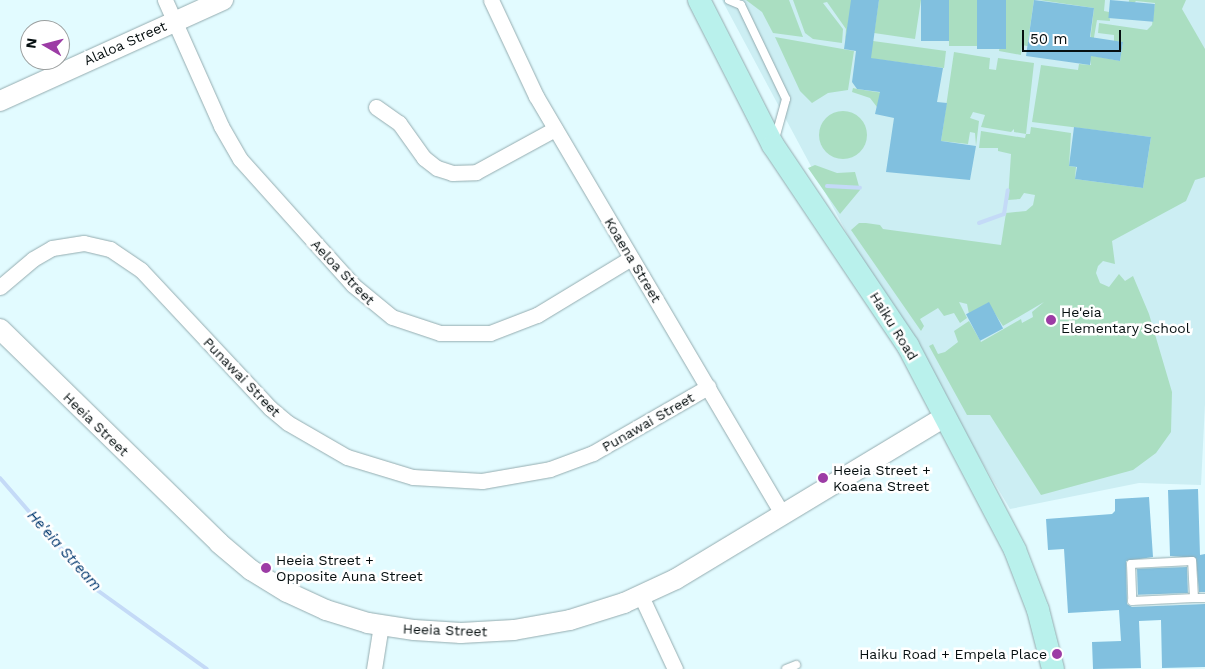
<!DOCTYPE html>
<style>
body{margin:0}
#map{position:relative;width:1205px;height:669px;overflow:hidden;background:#e2fbff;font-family:"Work Sans",sans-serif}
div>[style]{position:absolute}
.built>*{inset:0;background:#cceef3}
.green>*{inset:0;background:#aadec1;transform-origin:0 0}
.round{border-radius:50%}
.stream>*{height:4px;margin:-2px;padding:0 2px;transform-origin:2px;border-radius:2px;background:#c4daf7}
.building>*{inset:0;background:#81c0df;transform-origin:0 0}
.roads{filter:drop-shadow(0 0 1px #94acb0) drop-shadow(0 0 1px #94acb0)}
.service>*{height:8px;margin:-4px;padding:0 4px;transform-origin:4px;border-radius:4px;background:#fff}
.minor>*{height:15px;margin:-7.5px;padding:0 7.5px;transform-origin:7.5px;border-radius:7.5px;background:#fff}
.tertiary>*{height:20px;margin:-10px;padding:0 10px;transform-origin:10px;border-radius:10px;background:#fff}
.secondary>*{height:22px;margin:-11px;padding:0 11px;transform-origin:11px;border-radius:11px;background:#b9f1ec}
.dots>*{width:14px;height:14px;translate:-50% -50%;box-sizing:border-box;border:2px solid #fff;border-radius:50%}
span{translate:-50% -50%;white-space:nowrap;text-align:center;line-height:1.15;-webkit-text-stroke:5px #fff;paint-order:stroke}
.street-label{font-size:14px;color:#060f10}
.poi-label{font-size:14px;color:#060f10}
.left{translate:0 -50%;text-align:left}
.right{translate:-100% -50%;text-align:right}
.water-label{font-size:15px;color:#01376e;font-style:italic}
.north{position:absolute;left:20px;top:20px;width:50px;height:50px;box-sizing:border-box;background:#fff;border:1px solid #9b9f9f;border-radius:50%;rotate:278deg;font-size:14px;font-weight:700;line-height:20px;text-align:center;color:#060f10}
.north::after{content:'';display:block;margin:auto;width:18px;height:22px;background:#9c3ca5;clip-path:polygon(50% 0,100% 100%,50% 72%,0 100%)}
.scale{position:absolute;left:1022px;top:30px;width:99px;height:22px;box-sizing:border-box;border:2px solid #060f10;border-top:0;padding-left:6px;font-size:15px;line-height:18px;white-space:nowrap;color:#060f10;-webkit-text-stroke:4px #fff;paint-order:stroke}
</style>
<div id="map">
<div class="built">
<div style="clip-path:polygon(722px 0,1205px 0,1205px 404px,1201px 485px,1139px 483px,1010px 509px,849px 237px)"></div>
</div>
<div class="green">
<div style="clip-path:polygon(746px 0,789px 0,803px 37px,773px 33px,762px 12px)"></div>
<div style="clip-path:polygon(793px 0,852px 0,845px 43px,846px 29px,827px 2px,823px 3px,843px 29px,842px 43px,813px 39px,805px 33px)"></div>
<div style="clip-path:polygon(879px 0,921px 0,915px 39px,874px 33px)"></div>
<div style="left:949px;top:0;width:28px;height:46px"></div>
<div style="clip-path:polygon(1006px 0,1034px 0,1028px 41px,1033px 42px,1032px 47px,1022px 45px,1021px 55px,999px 51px)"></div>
<div style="clip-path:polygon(1039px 0,1105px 0,1104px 11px,1109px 12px,1110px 21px,1097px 20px,1092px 49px,1089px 50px,1094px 8px)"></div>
<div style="clip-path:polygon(1129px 0,1186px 0,1182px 9px,1205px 49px,1205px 177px,1195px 180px,1186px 201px,1112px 241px,1115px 264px,1103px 261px,1098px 266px,1096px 273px,1100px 283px,1109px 287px,1119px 274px,1125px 281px,1133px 276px,1149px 314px,1172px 392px,1171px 432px,1156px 453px,1133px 470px,1041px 495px,990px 415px,967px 415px,929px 346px,933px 344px,938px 354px,945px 352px,958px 342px,954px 331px,969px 321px,981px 342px,1021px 319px,1022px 323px,1033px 317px,1032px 312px,1044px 302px,1003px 326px,988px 303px,969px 314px,967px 304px,959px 302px,967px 318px,960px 323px,954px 313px,944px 316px,938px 308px,920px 319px,924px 326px,921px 331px,851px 230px,859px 223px,866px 223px,880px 225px,883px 229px,1001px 245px,1006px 213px,1026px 211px,1033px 205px,1035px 195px,1024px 193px,1020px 199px,1008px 200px,1011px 154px,998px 151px,998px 148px,979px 148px,981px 131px,1025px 138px,1026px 134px,1014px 132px,1014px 129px,1011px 132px,981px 127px,985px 115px,973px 112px,970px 118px,979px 121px,976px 146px,975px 133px,970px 132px,968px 144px,941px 141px,954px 52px,990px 58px,989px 69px,996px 70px,998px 58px,1034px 63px,1026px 134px,1030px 134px,1031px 127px,1071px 133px,1069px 166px,1076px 167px,1075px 179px,1143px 188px,1151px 137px,1032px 122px,1041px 65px,1078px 70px,1079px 64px,1091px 65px,1089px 55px,1120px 61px,1123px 42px,1114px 41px,1114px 35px,1098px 33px,1099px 23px,1147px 30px,1152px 25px,1155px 3px,1136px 1px,1128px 10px)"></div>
<div style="clip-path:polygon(775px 37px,854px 51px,848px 90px,828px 93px,812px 103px,800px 91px)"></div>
<div style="clip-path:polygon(873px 41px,946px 51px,944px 68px,859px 57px)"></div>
<div style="clip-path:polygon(853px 88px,857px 89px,936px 101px,877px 107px,870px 98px,852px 92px)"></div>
<div class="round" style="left:819px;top:111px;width:48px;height:48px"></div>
<div style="clip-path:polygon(815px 165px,837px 173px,855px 172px,860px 190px,840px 214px,808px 168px)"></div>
</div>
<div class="stream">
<div style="left:827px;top:186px;width:33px;rotate:3deg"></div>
<div style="left:979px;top:223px;width:27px;rotate:-20deg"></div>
<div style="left:1004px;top:214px;width:24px;rotate:-81deg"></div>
<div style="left:0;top:478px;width:148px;rotate:49.1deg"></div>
<div style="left:97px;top:590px;width:135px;rotate:35.7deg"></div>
</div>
<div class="building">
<div style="clip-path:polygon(851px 0,879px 0,871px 58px,943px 68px,937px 102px,947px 103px,941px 141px,976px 146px,970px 180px,886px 172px,894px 118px,875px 114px,880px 92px,857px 89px,852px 82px,856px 51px,844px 49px)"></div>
<div style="left:921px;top:0;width:28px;height:41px"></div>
<div style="left:977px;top:0;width:29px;height:49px"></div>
<div style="clip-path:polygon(1034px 0,1094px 8px,1090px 37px,1123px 42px,1120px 61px,1091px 56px,1090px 65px,1026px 56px)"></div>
<div style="left:1110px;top:0;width:45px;height:18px;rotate:5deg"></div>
<div style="clip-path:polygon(1074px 127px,1151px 137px,1143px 188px,1075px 179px,1077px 167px,1069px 166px)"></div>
<div style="left:989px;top:302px;width:30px;height:26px;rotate:62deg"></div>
<div style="clip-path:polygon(1198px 489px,1200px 555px,1205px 554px,1205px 592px,1199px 592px,1196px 558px,1170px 556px,1168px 490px)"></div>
<div style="clip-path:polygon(1149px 497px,1153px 557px,1126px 561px,1127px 604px,1132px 607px,1205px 604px,1205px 667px,1162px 668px,1161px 620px,1139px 621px,1141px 668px,1093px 669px,1092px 642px,1121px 641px,1119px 610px,1068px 613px,1064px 549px,1048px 550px,1046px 519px,1112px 514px,1115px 511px,1115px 499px)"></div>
<div style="left:1187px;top:567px;width:26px;height:50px;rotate:88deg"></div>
</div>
<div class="roads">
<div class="service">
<div style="left:729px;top:0;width:13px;rotate:23deg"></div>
<div style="left:741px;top:5px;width:104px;rotate:64.4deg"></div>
<div style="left:786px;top:99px;width:41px;rotate:105.4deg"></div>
<div style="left:1194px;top:598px;width:37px;rotate:-93deg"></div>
<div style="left:1192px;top:561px;width:61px;rotate:177.2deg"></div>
<div style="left:1131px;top:564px;width:37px;rotate:88deg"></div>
<div style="left:1132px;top:601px;width:62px;rotate:-2.8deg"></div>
<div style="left:1194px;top:598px;width:11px"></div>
<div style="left:786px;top:669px;width:11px;rotate:-22deg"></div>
</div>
<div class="minor">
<div style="left:165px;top:0;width:138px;rotate:66deg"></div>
<div style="left:221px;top:126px;width:38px;rotate:60deg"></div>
<div style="left:240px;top:159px;width:169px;rotate:48.1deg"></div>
<div style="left:353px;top:285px;width:50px;rotate:39.4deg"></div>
<div style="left:392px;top:317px;width:51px;rotate:18.4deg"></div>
<div style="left:440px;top:333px;width:50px"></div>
<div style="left:490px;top:333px;width:50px;rotate:-21deg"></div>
<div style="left:537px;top:315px;width:110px;rotate:-31.2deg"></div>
<div style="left:491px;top:0;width:106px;rotate:64.9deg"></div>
<div style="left:536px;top:96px;width:486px;rotate:59.5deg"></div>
<div style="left:376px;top:107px;width:28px;rotate:35deg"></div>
<div style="left:399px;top:123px;width:43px;rotate:54.5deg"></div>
<div style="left:424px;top:158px;width:16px;rotate:38deg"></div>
<div style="left:437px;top:168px;width:16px;rotate:18deg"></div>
<div style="left:452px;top:173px;width:24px;rotate:-2deg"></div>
<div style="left:476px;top:172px;width:90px;rotate:-28.6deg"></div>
<div style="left:0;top:287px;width:43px;rotate:-40.3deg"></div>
<div style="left:33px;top:259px;width:22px;rotate:-30deg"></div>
<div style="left:52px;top:248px;width:32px;rotate:-9deg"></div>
<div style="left:84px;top:243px;width:27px;rotate:13deg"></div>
<div style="left:110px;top:249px;width:37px;rotate:34deg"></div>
<div style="left:141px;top:270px;width:189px;rotate:46.9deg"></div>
<div style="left:270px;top:408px;width:23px;rotate:40deg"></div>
<div style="left:288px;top:423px;width:68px;rotate:30deg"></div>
<div style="left:347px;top:457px;width:69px;rotate:16.9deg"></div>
<div style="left:413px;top:477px;width:69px;rotate:3.3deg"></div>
<div style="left:482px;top:481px;width:69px;rotate:-10deg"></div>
<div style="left:550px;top:469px;width:46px;rotate:-20.4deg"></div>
<div style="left:593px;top:453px;width:133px;rotate:-29.9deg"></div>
<div style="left:641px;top:596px;width:81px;rotate:65deg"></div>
<div style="left:374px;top:669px;width:45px;rotate:-81deg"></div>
</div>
<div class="tertiary">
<div style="left:0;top:101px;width:245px;rotate:-24.4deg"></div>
<div style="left:0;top:329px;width:306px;rotate:44.3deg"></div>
<div style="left:219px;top:543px;width:42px;rotate:40.2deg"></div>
<div style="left:251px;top:570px;width:42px;rotate:31.4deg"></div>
<div style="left:287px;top:592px;width:43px;rotate:24.8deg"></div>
<div style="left:326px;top:610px;width:44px;rotate:17.2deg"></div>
<div style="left:368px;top:623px;width:47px;rotate:8.7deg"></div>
<div style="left:414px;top:630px;width:47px;rotate:3.7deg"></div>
<div style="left:461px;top:633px;width:53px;rotate:-3.2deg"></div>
<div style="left:514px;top:630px;width:57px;rotate:-10.1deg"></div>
<div style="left:570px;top:620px;width:57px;rotate:-17.5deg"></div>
<div style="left:624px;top:603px;width:57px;rotate:-24.8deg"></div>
<div style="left:676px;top:579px;width:314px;rotate:-31.1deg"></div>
</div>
<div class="secondary">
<div style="left:699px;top:0;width:163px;rotate:63deg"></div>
<div style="left:773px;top:145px;width:242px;rotate:56.1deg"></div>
<div style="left:908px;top:346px;width:230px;rotate:62.3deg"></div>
<div style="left:1015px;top:550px;width:64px;rotate:69deg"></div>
<div style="left:1038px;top:610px;width:61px;rotate:75.7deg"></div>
</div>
</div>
<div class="dots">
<div style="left:1051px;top:320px;background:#9c3ca5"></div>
<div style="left:823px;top:478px;background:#9c3ca5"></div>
<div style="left:266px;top:568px;background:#9c3ca5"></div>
<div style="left:1057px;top:654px;background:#9c3ca5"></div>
</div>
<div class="street-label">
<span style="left:125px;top:43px;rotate:-24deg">Alaloa Street</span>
<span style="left:633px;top:260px;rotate:59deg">Koaena Street</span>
<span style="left:343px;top:272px;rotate:46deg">Aeloa Street</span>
<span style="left:894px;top:326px;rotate:58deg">Haiku Road</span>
<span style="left:242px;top:377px;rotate:46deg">Punawai Street</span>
<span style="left:648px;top:422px;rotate:-30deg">Punawai Street</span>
<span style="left:96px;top:424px;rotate:44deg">Heeia Street</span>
<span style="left:445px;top:630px;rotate:2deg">Heeia Street</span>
</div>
<div class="poi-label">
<span class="left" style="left:1061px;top:320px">He'eia<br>Elementary School</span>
<span class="left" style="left:833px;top:478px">Heeia Street +<br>Koaena Street</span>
<span class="left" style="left:276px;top:568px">Heeia Street +<br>Opposite Auna Street</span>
<span class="right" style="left:1047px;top:654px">Haiku Road + Empela Place</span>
</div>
<div class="water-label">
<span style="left:64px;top:551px;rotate:48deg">He'eia Stream</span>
</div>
<div class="north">N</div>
<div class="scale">50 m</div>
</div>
